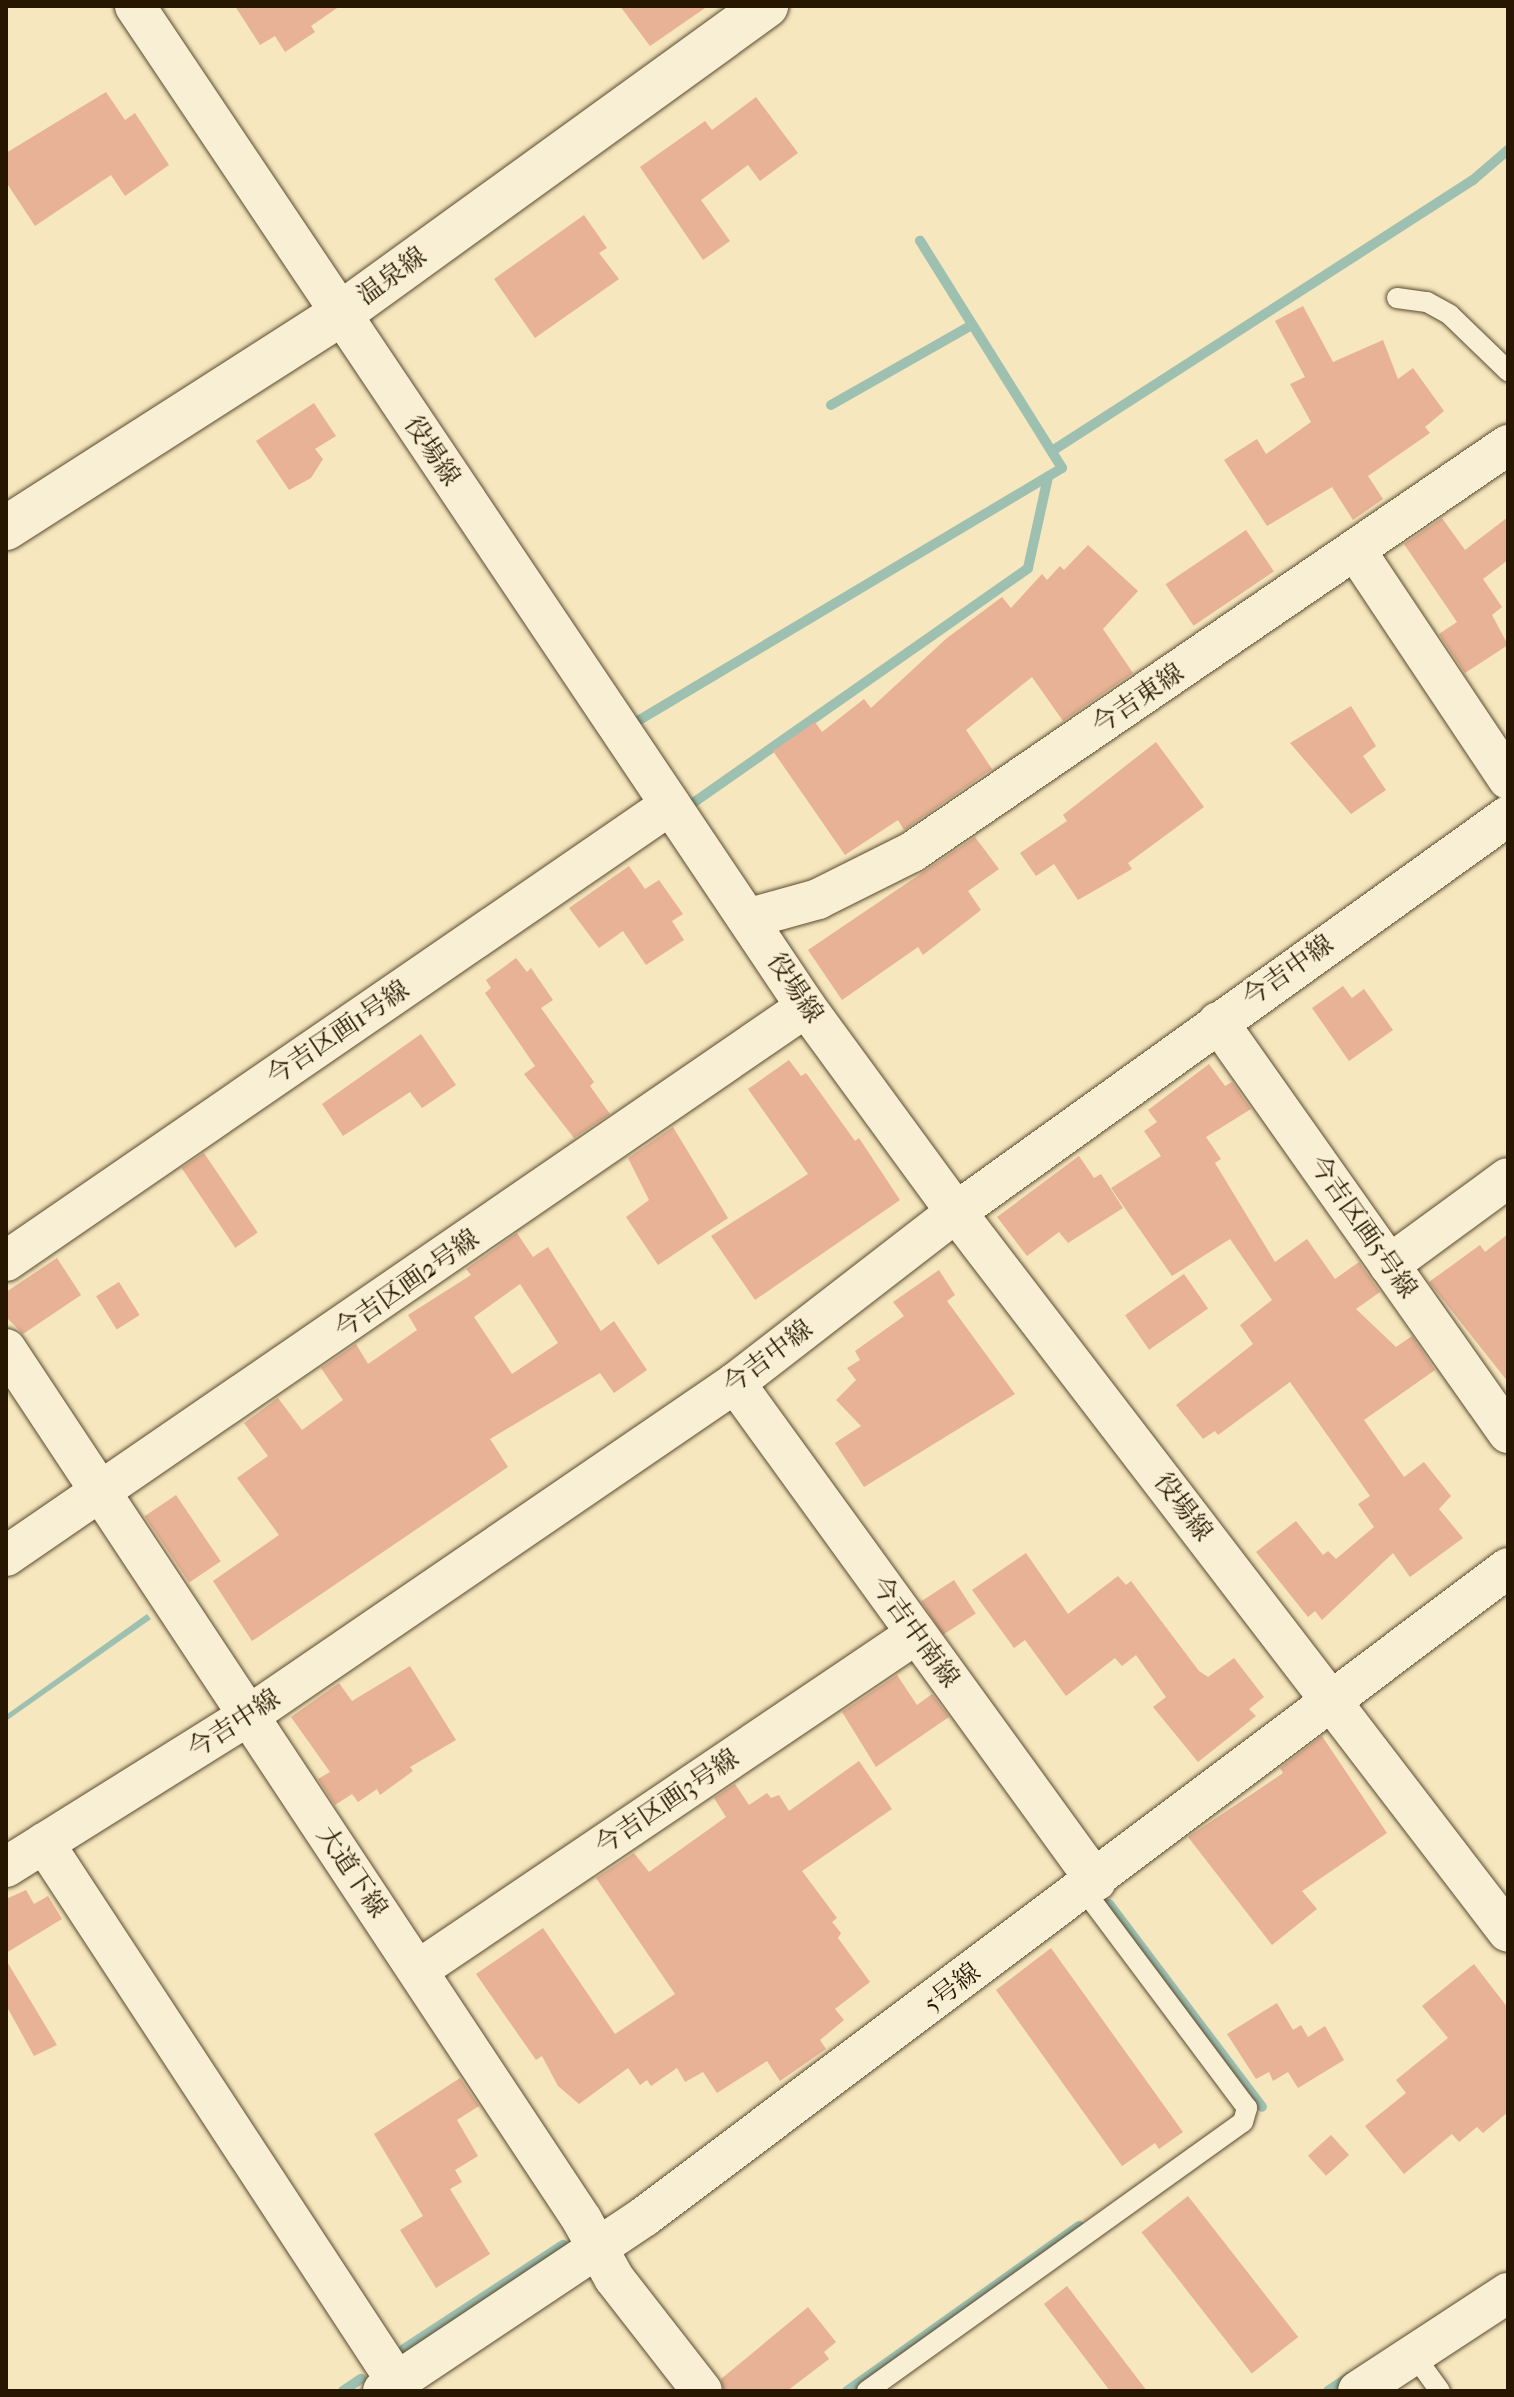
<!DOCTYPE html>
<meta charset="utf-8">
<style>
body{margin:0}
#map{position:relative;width:1514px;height:2397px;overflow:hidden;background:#f6e7be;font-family:"IM FELL French Canon","Noto Serif JP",serif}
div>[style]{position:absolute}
.water>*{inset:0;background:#9dc0b0}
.stream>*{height:10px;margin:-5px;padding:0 5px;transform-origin:5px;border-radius:5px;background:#9dc0b0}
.building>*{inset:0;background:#e7b295;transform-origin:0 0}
.roads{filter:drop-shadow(0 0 2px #5b4b30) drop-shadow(0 0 2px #5b4b30)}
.lane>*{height:20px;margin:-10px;padding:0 10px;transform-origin:10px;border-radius:10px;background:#f9efd5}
.street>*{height:40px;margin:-20px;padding:0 20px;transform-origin:20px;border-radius:20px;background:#f9efd5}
.secondary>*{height:44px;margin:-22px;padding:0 22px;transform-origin:22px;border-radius:22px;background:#f9efd5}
span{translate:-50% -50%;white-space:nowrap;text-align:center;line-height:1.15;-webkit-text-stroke:6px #f9efd5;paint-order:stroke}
.street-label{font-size:26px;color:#271701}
.frame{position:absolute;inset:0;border:8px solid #271701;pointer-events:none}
</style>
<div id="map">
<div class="water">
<div style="clip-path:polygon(147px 1614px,151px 1619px,6px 1721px,6px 1715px)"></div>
</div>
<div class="stream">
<div style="left:831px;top:405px;width:162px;rotate:-29.6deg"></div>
<div style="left:1052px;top:451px;width:501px;rotate:-32.77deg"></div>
<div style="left:1473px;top:180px;width:46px;rotate:-40.6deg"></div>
<div style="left:636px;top:722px;width:496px;rotate:-30.8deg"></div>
<div style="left:1062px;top:468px;width:268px;rotate:-122deg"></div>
<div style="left:693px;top:803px;width:409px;rotate:-35deg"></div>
<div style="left:1028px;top:568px;width:93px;rotate:-77.6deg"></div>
<div style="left:1109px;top:1904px;width:254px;rotate:53deg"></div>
<div style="left:404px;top:2349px;width:190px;rotate:-33.2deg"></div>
<div style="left:343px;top:2391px;width:22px;rotate:-34deg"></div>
<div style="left:847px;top:2391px;width:285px;rotate:-35.4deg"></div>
<div style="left:1328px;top:2391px;width:25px;rotate:-34deg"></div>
</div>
<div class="building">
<div style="clip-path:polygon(235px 6px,340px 6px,311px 26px,315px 32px,285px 52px,275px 36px,260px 45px)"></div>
<div style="clip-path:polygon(620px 6px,708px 6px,650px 46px)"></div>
<div style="clip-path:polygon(106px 92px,125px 120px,135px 113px,169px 165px,125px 196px,111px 175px,35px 226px,6px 182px,6px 153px)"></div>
<div style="clip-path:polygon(756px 97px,798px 153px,760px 181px,748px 165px,701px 200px,730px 241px,703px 260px,640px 167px,705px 121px,712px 130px)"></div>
<div style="clip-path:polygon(584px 215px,607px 248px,599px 253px,619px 279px,535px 338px,494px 279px)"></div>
<div style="clip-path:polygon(1303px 306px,1333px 362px,1383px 340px,1398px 379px,1413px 368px,1444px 411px,1425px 427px,1430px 433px,1368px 476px,1383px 499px,1353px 520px,1332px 487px,1267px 526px,1224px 460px,1257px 439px,1266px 454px,1311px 422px,1290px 384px,1305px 377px,1275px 321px)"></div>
<div style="clip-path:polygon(314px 403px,336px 436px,315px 449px,323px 459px,311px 478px,289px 490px,256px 441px)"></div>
<div style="clip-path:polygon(1508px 517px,1508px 560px,1483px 579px,1502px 607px,1492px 615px,1508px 645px,1465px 673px,1439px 634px,1457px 622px,1404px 544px,1442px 518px,1465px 550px)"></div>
<div style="left:1246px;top:530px;width:50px;height:97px;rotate:56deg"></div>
<div style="clip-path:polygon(1088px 545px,1138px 591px,1103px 629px,1133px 673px,1063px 721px,1032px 677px,966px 730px,992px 769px,904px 830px,898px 820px,845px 855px,773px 751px,815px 722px,822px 732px,864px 699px,871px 708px,947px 638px,1002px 597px,1011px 608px,1042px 574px,1047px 580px,1060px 566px,1064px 570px)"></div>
<div style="clip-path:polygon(1351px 706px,1376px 746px,1363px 756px,1386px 790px,1351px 814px,1290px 743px)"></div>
<div style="clip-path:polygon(1156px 742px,1204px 807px,1128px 863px,1132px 869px,1078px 900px,1054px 864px,1036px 876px,1020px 853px,1067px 821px,1063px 815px)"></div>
<div style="clip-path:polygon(975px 837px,999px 869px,968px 891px,981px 910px,923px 955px,918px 947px,842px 1000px,808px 950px)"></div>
<div style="clip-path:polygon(629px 866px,645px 889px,659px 880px,683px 914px,672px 921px,684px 940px,646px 965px,623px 931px,599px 948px,569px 908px)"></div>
<div style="clip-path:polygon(516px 958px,527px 972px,531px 968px,553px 1000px,541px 1008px,594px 1082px,590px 1086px,610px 1114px,574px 1138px,524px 1074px,535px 1066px,485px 993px,491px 988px,486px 980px)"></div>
<div style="clip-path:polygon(1343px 986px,1352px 998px,1364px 989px,1393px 1030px,1349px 1061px,1312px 1008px)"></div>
<div style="clip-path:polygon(421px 1034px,456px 1085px,422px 1108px,410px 1092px,343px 1136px,322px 1104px)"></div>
<div style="clip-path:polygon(789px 1060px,801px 1076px,806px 1073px,855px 1141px,859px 1138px,900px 1200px,755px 1300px,711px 1236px,808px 1174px,748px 1089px)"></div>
<div style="clip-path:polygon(1209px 1064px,1225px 1086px,1232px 1082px,1251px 1109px,1206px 1137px,1221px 1159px,1215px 1163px,1275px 1262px,1307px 1239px,1335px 1279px,1359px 1262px,1380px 1292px,1356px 1309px,1396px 1347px,1412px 1336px,1435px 1370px,1364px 1420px,1404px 1477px,1424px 1462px,1451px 1496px,1439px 1509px,1463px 1538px,1410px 1577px,1393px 1553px,1322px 1620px,1315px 1611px,1308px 1617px,1256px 1552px,1296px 1521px,1323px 1555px,1328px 1551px,1336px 1559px,1374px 1527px,1358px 1504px,1370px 1496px,1290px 1382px,1218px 1435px,1215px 1431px,1203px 1439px,1176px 1405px,1253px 1344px,1240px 1325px,1272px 1300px,1230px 1239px,1172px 1276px,1111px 1188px,1161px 1156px,1144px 1131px,1157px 1122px,1148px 1110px)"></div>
<div style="clip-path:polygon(673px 1127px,728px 1218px,658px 1265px,626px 1217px,649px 1200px,628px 1158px)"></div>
<div style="left:204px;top:1153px;width:96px;height:27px;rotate:56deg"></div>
<div style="clip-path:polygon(1079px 1156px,1094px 1178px,1101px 1174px,1123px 1208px,1068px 1243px,1059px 1232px,1027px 1256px,997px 1217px)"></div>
<div style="clip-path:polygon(evenodd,517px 1233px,533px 1257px,548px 1247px,601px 1331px,614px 1321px,647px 1370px,614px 1393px,600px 1373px,490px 1439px,508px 1467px,252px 1641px,213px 1581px,279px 1535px,237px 1478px,268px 1456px,244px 1423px,278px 1398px,302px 1430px,343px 1400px,321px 1368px,356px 1344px,368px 1364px,417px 1330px,408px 1315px,471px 1275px,466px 1269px,517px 1233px,520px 1284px,558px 1343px,512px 1374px,474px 1317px,520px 1284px)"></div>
<div style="clip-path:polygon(1508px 1234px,1508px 1382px,1429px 1282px,1480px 1245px,1485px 1252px)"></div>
<div style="clip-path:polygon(57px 1258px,81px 1295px,23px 1334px,6px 1317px,6px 1292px)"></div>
<div style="clip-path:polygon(939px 1270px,955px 1295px,947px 1301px,1015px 1394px,864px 1487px,835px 1443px,861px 1426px,836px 1400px,856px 1380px,847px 1368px,860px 1360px,855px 1351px,904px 1316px,893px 1302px)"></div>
<div style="left:1184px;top:1274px;width:42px;height:72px;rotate:55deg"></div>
<div style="left:119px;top:1282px;width:39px;height:27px;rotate:58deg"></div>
<div style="left:176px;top:1495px;width:80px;height:38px;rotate:56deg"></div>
<div style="clip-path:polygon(1026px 1553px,1068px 1614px,1118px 1576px,1126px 1585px,1131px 1581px,1199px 1671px,1208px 1677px,1234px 1658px,1264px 1697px,1249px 1709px,1256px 1716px,1198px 1762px,1153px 1707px,1166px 1697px,1136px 1655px,1122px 1666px,1115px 1658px,1066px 1696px,1025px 1640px,1014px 1648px,972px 1590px)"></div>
<div style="left:954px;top:1580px;width:40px;height:39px;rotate:57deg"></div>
<div style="clip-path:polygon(410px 1666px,456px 1740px,410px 1767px,413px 1771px,380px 1795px,377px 1789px,358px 1802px,352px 1794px,335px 1805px,318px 1779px,330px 1772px,291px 1717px,339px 1683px,352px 1701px)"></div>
<div style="clip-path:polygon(897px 1675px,917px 1705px,932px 1694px,949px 1717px,876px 1767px,842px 1712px)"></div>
<div style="clip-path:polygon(1322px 1736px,1387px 1833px,1302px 1891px,1317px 1909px,1272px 1945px,1188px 1837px,1283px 1773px,1280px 1768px)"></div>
<div style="clip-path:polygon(859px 1761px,892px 1809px,802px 1871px,837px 1918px,832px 1922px,841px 1933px,838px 1938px,870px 1982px,835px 2009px,844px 2020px,820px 2040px,826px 2049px,780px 2081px,767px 2061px,717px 2093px,703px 2072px,685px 2082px,677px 2068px,651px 2086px,647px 2080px,640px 2085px,628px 2068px,579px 2104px,558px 2086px,542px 2056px,536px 2060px,476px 1974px,543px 1928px,615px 2034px,675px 1994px,596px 1878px,634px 1853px,649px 1872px,726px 1817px,714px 1798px,735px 1784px,749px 1805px,767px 1793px,771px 1798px,779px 1795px,789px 1811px)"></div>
<div style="clip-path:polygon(26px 1890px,34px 1904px,48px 1896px,62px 1919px,6px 1953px,6px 1899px)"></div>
<div style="clip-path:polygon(1051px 1948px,1183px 2132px,1159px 2149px,1155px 2143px,1122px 2166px,996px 1990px)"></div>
<div style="clip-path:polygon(6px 1960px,57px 2045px,34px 2056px,6px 2005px)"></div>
<div style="clip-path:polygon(1474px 1964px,1508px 2008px,1508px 2112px,1483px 2133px,1477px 2127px,1459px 2142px,1452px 2134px,1404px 2174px,1365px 2126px,1406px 2093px,1396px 2080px,1448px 2038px,1422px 2006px)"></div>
<div style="clip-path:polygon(1277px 2003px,1293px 2030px,1301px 2025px,1308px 2037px,1325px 2026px,1344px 2060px,1298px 2088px,1288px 2072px,1273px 2081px,1269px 2072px,1256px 2079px,1227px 2034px)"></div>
<div style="clip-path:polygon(460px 2078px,479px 2106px,457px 2120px,478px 2156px,455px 2170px,462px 2182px,450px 2189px,490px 2254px,436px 2288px,400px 2230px,423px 2216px,374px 2134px)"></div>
<div style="left:1331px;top:2135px;width:27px;height:31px;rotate:48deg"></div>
<div style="left:1188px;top:2196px;width:179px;height:59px;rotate:52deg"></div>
<div style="clip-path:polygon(1067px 2286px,1147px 2391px,1110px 2391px,1044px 2304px)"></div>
<div style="clip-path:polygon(808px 2307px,836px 2342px,824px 2352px,829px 2359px,787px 2391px,724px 2391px,721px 2379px)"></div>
</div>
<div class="roads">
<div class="lane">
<div style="left:1397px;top:298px;width:30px;rotate:8deg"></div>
<div style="left:1427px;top:302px;width:26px;rotate:29deg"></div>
<div style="left:1450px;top:315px;width:81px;rotate:44deg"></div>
<div style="left:1414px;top:2355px;width:44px;rotate:54.2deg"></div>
<div style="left:867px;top:2391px;width:462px;rotate:-35.6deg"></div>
<div style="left:1243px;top:2122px;width:15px;rotate:-74deg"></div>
<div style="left:1247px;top:2108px;width:272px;rotate:-126.8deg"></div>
</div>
<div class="street">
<div style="left:135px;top:6px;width:1205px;rotate:56.16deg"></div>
<div style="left:806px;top:1007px;width:254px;rotate:53.8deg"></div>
<div style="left:956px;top:1212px;width:907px;rotate:52.52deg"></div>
<div style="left:1356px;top:551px;width:274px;rotate:56.3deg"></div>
<div style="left:750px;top:918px;width:71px;rotate:-15.6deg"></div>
<div style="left:818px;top:899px;width:105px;rotate:-26.6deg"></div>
<div style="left:912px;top:852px;width:722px;rotate:-34.33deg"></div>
<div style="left:1218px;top:1022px;width:503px;rotate:54.79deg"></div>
<div style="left:6px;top:1261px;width:806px;rotate:-34.48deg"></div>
<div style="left:1389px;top:1265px;width:147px;rotate:-36.2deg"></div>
<div style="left:6px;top:1349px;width:1044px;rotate:56.52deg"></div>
<div style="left:582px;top:2220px;width:66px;rotate:61.1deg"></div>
<div style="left:614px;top:2278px;width:143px;rotate:52.1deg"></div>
<div style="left:735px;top:1383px;width:615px;rotate:54.06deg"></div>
<div style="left:6px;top:1556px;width:970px;rotate:-34.46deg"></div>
<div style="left:44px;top:1843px;width:644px;rotate:56.78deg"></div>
<div style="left:6px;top:1867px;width:285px;rotate:-32deg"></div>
<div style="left:248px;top:1716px;width:590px;rotate:-34.36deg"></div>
<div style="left:735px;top:1383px;width:279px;rotate:-37.7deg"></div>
<div style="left:956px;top:1212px;width:679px;rotate:-35.66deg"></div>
<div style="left:418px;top:1970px;width:601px;rotate:-34.01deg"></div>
<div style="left:383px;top:2391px;width:315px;rotate:-33.7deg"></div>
<div style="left:645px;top:2216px;width:1079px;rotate:-36.9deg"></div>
<div style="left:1358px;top:2391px;width:179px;rotate:-33.2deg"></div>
</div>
<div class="secondary">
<div style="left:6px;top:528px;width:397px;rotate:-32.6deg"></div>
<div style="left:340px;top:314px;width:526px;rotate:-35.87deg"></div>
</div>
</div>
<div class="street-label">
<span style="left:392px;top:276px;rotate:-36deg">温泉線</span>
<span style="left:432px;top:451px;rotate:56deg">役場線</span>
<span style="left:1138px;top:699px;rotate:-34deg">今吉東線</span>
<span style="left:1288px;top:971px;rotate:-35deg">今吉中線</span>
<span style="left:795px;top:988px;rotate:56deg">役場線</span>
<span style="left:338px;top:1033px;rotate:-34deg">今吉区画1号線</span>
<span style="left:1363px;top:1227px;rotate:55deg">今吉区画5号線</span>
<span style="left:407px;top:1284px;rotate:-35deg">今吉区画2号線</span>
<span style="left:768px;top:1357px;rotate:-37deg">今吉中線</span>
<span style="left:1183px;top:1507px;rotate:53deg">役場線</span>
<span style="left:915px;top:1632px;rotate:54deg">今吉中南線</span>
<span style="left:234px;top:1724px;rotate:-33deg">今吉中線</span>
<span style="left:667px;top:1802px;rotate:-34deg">今吉区画3号線</span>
<span style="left:352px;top:1872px;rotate:56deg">大道下線</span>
<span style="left:952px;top:1988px;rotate:-37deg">5号線</span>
</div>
<div class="frame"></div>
</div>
